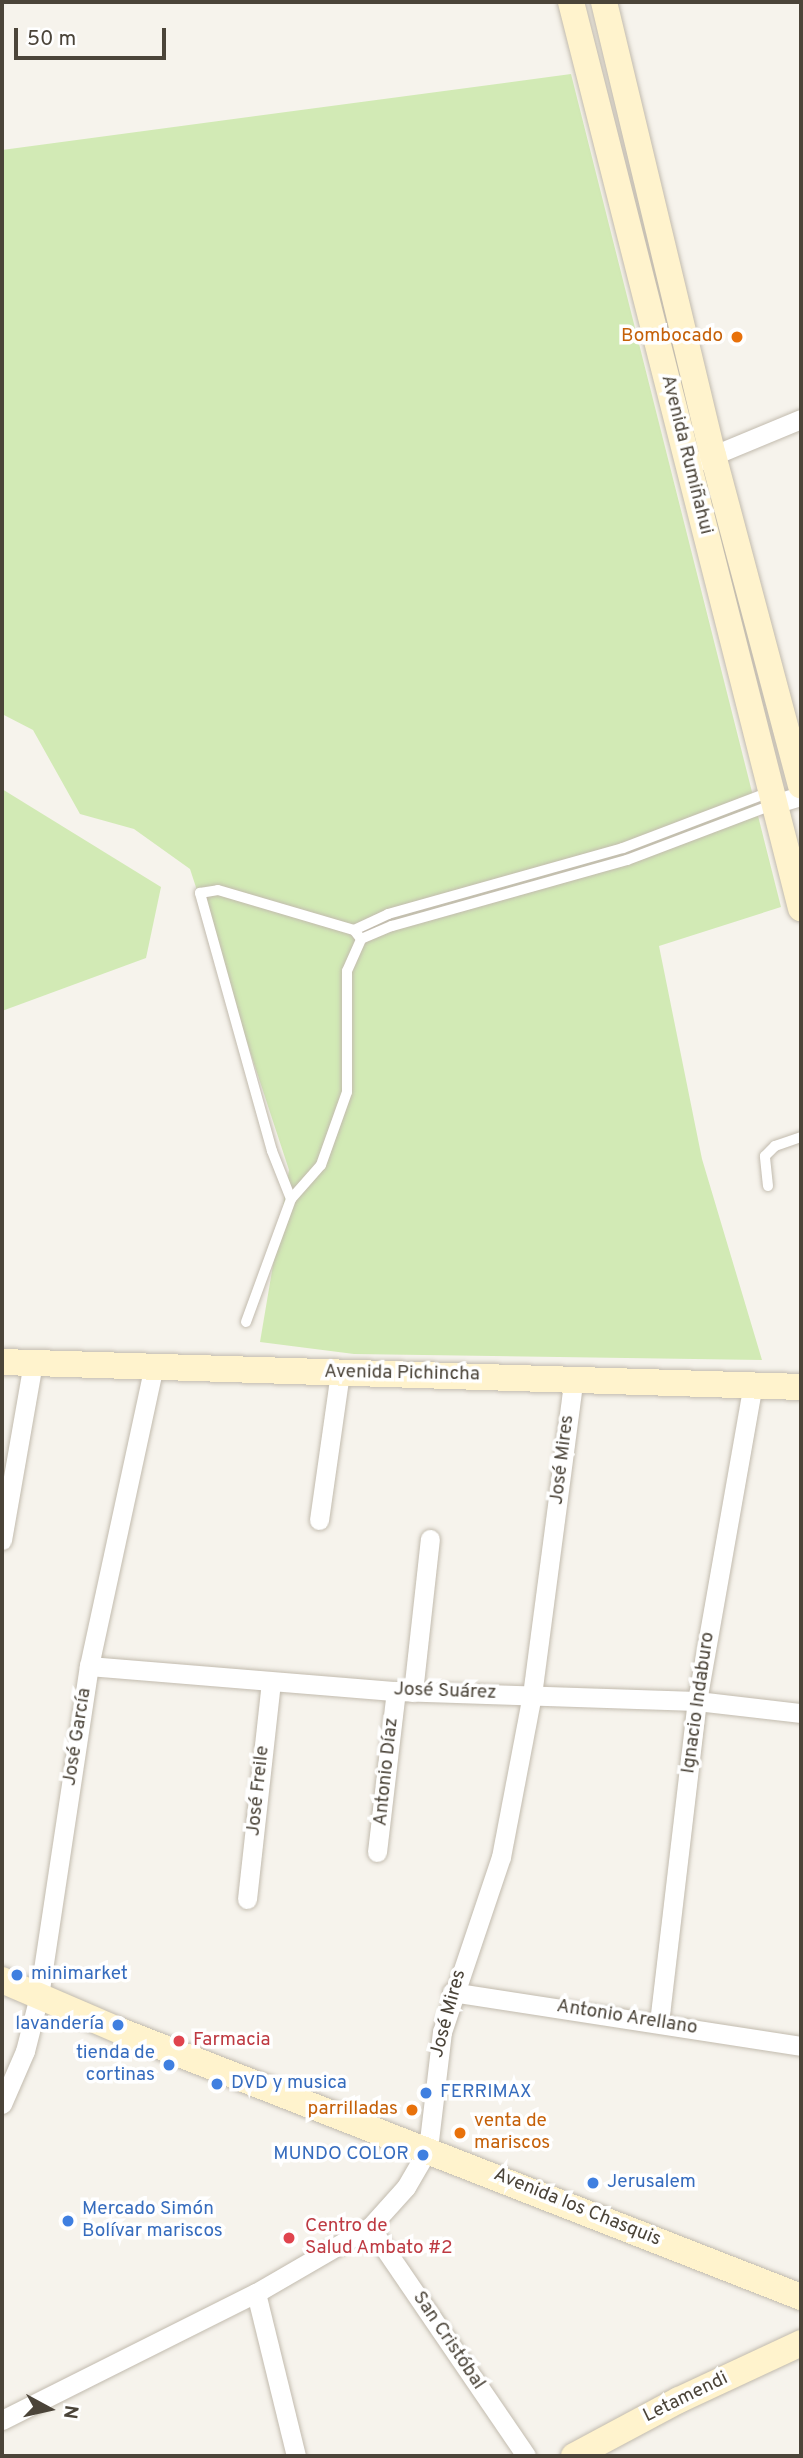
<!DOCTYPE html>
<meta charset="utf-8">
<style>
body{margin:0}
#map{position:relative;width:803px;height:2458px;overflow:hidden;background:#f6f3ec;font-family:Overpass,sans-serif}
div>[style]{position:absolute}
.green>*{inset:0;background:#d2eab5}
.roads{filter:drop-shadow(0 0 2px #c2bbae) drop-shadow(0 0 2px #c2bbae)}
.lane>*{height:10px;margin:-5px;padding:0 5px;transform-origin:5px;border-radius:5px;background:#fff}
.street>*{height:19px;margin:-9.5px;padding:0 9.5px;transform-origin:9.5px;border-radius:9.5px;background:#fff}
.secondary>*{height:26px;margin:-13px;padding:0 13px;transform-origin:13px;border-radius:13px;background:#fff3cd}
.dots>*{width:19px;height:19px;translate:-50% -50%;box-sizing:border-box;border:4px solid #fff;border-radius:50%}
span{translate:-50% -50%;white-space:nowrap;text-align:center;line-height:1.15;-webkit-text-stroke:7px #fff;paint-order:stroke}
.food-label{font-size:19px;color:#c56008}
.right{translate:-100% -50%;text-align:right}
.left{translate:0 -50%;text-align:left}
.street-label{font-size:19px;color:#4b4439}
.shop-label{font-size:19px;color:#366cbe}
.health-label{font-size:19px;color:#be3a42}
.frame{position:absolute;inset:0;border:4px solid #4b4439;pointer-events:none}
.north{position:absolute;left:14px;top:2374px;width:70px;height:70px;-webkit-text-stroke:5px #fff;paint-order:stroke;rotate:98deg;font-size:19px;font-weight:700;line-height:28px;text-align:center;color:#4b4439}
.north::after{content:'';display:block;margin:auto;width:24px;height:32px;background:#4b4439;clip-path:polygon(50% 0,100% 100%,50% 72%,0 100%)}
.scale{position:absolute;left:14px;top:28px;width:152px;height:32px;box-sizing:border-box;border:4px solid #4b4439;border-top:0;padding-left:9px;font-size:21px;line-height:24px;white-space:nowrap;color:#4b4439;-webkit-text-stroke:5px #fff;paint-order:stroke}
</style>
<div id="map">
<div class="green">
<div style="clip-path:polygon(571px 74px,781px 907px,659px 946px,702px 1159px,762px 1360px,354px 1354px,260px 1342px,289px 1170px,190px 869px,134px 829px,80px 814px,33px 730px,2px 714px,2px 150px)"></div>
<div style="clip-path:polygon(2px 789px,161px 887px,146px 958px,2px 1011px)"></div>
</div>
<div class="roads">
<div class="lane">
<div style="left:354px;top:930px;width:38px;rotate:-25deg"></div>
<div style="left:388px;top:914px;width:244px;rotate:-15.7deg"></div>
<div style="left:623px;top:848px;width:157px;rotate:-20.9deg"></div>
<div style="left:768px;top:1186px;width:30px;rotate:-96deg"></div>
<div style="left:765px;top:1156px;width:14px;rotate:-45deg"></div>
<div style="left:775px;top:1146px;width:28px;rotate:-19deg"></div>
<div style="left:291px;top:1199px;width:52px;rotate:-111.6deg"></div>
<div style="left:272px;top:1151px;width:268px;rotate:-105.6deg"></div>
<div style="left:200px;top:893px;width:18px;rotate:-9deg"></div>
<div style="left:218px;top:890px;width:142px;rotate:16.4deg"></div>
<div style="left:354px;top:930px;width:11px;rotate:52deg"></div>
<div style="left:246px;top:1322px;width:131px;rotate:-69.9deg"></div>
<div style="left:291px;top:1199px;width:45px;rotate:-48.6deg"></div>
<div style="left:321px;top:1165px;width:77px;rotate:-70.4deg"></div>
<div style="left:347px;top:1092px;width:121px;rotate:-90deg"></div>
<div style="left:347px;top:971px;width:35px;rotate:-66deg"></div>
<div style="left:361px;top:939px;width:34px;rotate:-23deg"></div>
<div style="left:392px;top:926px;width:244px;rotate:-15.7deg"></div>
<div style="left:627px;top:860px;width:155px;rotate:-20.8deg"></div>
</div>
<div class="street">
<div style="left:702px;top:460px;width:107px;rotate:-22.5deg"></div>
<div style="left:774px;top:804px;width:28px;rotate:-17deg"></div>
<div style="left:319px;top:1520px;width:148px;rotate:-81.9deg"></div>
<div style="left:2px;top:1540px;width:180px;rotate:-80.1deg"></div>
<div style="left:89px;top:1666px;width:308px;rotate:4.7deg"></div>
<div style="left:396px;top:1691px;width:301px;rotate:1.9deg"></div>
<div style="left:697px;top:1701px;width:105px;rotate:6.6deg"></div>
<div style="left:413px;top:1692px;width:154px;rotate:-83.7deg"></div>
<div style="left:377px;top:1852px;width:162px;rotate:-83.3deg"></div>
<div style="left:247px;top:1899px;width:217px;rotate:-83.7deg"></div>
<div style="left:452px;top:1992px;width:353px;rotate:8.8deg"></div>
<div style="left:659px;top:2023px;width:324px;rotate:-83.3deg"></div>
<div style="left:697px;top:1701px;width:321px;rotate:-80deg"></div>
<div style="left:2px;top:2104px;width:58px;rotate:-66.5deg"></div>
<div style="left:25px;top:2051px;width:57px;rotate:-75.7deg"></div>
<div style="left:39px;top:1996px;width:334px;rotate:-81.4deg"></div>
<div style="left:89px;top:1666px;width:304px;rotate:-77.8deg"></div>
<div style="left:370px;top:2227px;width:277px;rotate:55.7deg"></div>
<div style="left:256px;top:2293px;width:168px;rotate:76.2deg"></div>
<div style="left:2px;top:2420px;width:284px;rotate:-26.6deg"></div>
<div style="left:256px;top:2293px;width:132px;rotate:-30.1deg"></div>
<div style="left:370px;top:2227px;width:54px;rotate:-48deg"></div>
<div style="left:406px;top:2187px;width:44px;rotate:-59.9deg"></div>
<div style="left:428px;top:2149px;width:118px;rotate:-83.2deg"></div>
<div style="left:442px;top:2032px;width:185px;rotate:-71.4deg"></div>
<div style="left:501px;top:1857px;width:165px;rotate:-79.2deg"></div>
<div style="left:532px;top:1695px;width:321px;rotate:-82.5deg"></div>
</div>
<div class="secondary">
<div style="left:571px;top:2px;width:935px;rotate:75.76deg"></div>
<div style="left:604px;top:2px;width:466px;rotate:76.5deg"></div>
<div style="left:713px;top:455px;width:342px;rotate:75.1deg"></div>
<div style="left:2px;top:1362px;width:799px;rotate:1.79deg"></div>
<div style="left:2px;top:1980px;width:132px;rotate:23.3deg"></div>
<div style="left:123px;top:2032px;width:728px;rotate:21.35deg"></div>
<div style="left:574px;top:2456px;width:119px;rotate:-28.1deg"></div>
<div style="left:679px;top:2400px;width:135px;rotate:-25deg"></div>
</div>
</div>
<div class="dots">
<div style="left:737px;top:337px;background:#e8710a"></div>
<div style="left:17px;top:1975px;background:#3f7fe0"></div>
<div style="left:118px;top:2025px;background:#3f7fe0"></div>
<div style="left:179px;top:2041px;background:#e0444e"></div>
<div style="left:169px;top:2065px;background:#3f7fe0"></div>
<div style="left:217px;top:2084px;background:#3f7fe0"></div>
<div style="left:426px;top:2093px;background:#3f7fe0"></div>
<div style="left:412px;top:2110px;background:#e8710a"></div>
<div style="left:460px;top:2133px;background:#e8710a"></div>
<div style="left:423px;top:2155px;background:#3f7fe0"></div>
<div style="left:593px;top:2183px;background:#3f7fe0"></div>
<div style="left:68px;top:2221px;background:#3f7fe0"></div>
<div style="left:289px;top:2238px;background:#e0444e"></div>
</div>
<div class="food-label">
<span class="right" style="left:723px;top:337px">Bombocado</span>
<span class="right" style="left:398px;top:2110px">parrilladas</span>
<span class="left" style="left:474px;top:2133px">venta de<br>mariscos</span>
</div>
<div class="street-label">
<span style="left:686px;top:455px;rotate:76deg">Avenida Rumiñahui</span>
<span style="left:402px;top:1374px;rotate:1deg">Avenida Pichincha</span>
<span style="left:563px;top:1460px;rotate:-83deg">José Mires</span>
<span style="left:445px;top:1692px;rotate:2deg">José Suárez</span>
<span style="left:699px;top:1703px;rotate:-82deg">Ignacio Indaburo</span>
<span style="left:78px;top:1737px;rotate:-81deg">José García</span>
<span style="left:387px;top:1772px;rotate:-84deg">Antonio Díaz</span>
<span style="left:259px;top:1791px;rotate:-84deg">José Freile</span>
<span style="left:449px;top:2014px;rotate:-75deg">José Mires</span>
<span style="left:627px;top:2018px;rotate:9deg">Antonio Arellano</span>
<span style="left:577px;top:2208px;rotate:22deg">Avenida los Chasquis</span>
<span style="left:448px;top:2341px;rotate:56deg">San Cristóbal</span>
<span style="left:686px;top:2398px;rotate:-26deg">Letamendi</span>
</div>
<div class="shop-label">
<span class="left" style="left:31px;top:1975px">minimarket</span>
<span class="right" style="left:104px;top:2025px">lavandería</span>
<span class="right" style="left:155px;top:2065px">tienda de<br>cortinas</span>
<span class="left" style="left:231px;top:2084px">DVD y musica</span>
<span class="left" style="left:440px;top:2093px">FERRIMAX</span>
<span class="right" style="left:409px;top:2155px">MUNDO COLOR</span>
<span class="left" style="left:607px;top:2183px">Jerusalem</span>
<span class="left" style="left:82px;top:2221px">Mercado Simón<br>Bolívar mariscos</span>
</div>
<div class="health-label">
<span class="left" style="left:193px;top:2041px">Farmacia</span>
<span class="left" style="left:305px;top:2238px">Centro de<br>Salud Ambato #2</span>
</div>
<div class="frame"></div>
<div class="north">N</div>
<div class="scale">50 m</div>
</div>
